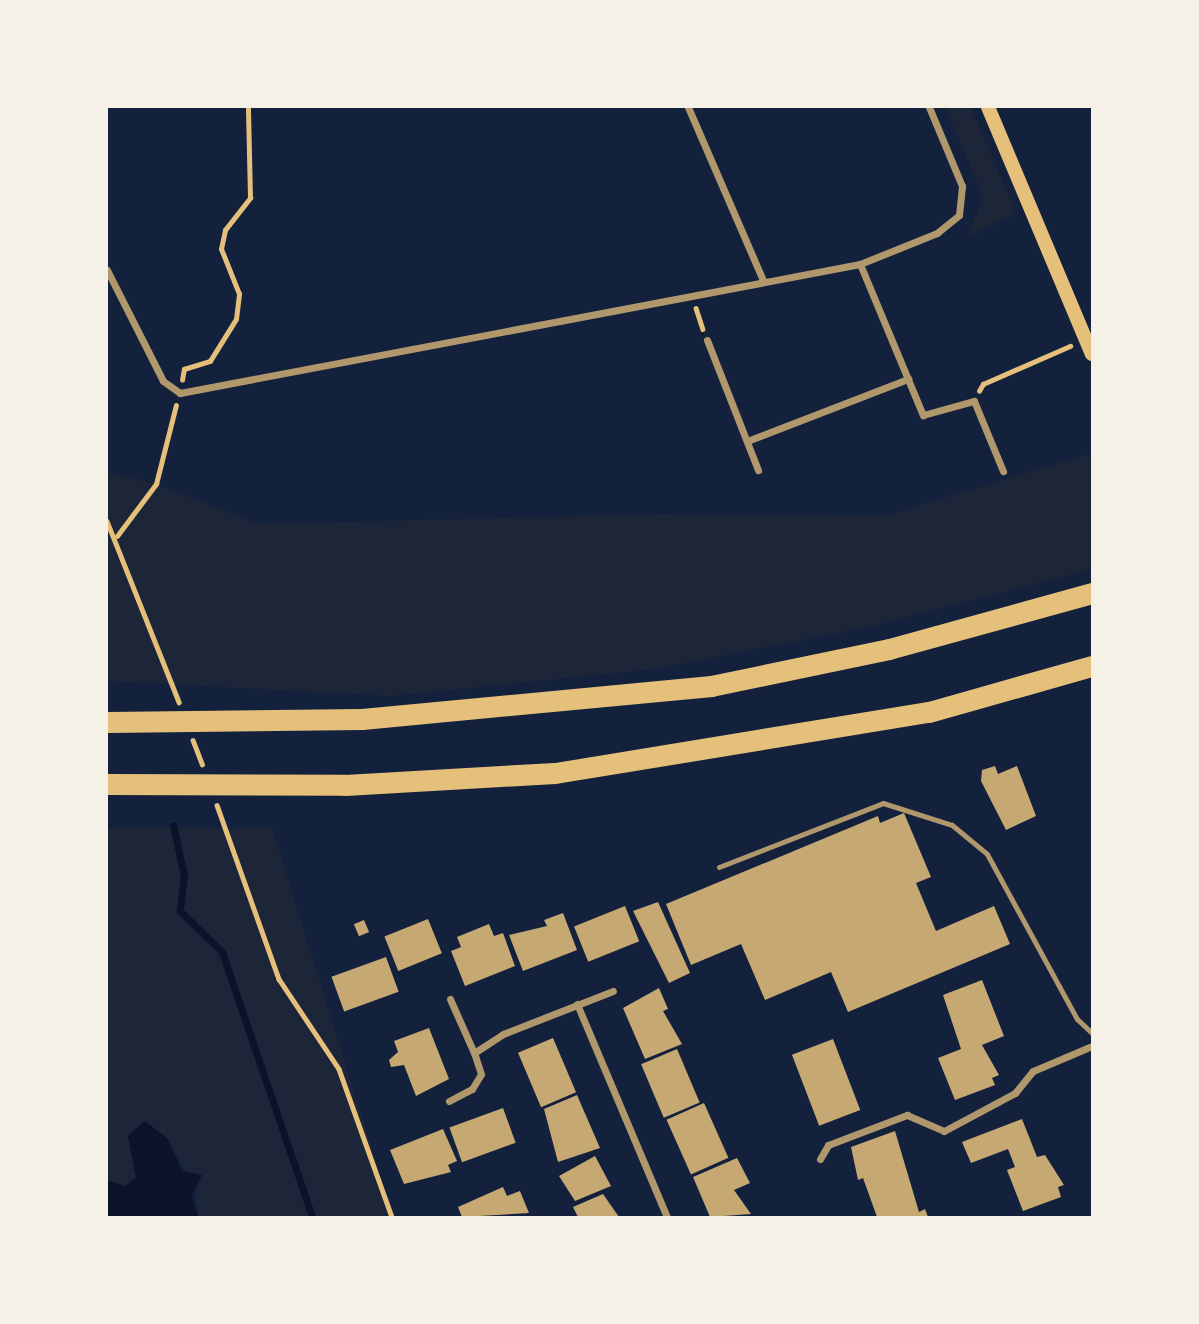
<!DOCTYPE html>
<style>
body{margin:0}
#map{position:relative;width:1199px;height:1324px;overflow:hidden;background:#14213d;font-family:Arial,sans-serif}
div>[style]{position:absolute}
.green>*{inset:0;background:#1d2539}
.water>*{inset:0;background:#0b132b}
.stream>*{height:7px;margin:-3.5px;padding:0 3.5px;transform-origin:3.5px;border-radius:3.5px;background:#0b132b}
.building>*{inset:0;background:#c6a872;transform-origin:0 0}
.path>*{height:4.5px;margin:-2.25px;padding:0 2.25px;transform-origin:2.25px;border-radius:2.25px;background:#e5c07b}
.service>*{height:5px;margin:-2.5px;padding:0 2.5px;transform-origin:2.5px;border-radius:2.5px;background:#b1986c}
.minor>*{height:7px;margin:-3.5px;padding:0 3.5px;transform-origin:3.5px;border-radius:3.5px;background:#b1986c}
.secondary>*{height:14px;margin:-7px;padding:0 7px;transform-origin:7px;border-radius:7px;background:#e5c07b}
.motorway>*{height:21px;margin:-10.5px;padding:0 10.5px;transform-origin:10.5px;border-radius:10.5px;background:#e5c07b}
span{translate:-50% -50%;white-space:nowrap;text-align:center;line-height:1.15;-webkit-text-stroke:5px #f6f1e7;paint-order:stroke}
.frame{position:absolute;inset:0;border:108px solid #f6f1e7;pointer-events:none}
</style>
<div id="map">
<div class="green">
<div style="clip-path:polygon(945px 107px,971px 107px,1016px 213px,968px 237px,981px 202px,979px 186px)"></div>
<div style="clip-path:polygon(1092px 453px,1092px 569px,877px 625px,656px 669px,391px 696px,107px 681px,107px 473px,156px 484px,259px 524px,658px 514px,884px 516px)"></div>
<div style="clip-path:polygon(107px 828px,272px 828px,393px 1217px,198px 1217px,195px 1188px,167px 1138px,128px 1136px,136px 1178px,125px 1186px,107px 1180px)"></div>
</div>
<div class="water">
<div style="clip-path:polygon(145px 1121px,167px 1138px,182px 1171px,202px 1175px,192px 1195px,198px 1217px,107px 1217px,107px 1180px,125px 1186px,136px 1178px,128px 1136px)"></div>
</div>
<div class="stream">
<div style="left:173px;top:825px;width:52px;rotate:77.8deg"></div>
<div style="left:184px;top:876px;width:35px;rotate:97deg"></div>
<div style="left:180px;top:911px;width:59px;rotate:44.3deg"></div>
<div style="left:222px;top:952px;width:280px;rotate:71.2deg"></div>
</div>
<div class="building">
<div style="clip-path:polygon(995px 766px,998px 774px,1017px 766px,1036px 816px,1006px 830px,981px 781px,982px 770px)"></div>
<div style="clip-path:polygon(904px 813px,931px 877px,916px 883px,936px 931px,994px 906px,1010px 944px,848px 1012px,831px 972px,765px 1000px,741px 944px,691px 965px,666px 904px,878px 816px,880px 823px)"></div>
<div style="clip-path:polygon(658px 902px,690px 973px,669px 983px,633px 911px)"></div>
<div style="left:625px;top:906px;width:38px;height:55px;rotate:68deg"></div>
<div style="clip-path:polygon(563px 913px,577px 950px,523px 971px,509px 935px,547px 926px,544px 920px)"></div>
<div style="left:428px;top:919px;width:37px;height:47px;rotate:68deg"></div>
<div style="left:364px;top:920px;width:13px;height:11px;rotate:67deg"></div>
<div style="clip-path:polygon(489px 924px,494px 936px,503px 933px,515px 966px,465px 986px,451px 951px,461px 947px,457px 937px)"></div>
<div style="left:386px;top:957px;width:37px;height:58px;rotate:70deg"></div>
<div style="clip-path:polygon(982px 980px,1004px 1036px,982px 1045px,999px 1075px,992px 1078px,995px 1085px,955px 1100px,938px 1058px,961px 1049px,943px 995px)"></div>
<div style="clip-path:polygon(659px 988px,668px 1009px,663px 1011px,682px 1044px,645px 1059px,623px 1008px)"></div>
<div style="clip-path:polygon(429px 1028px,449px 1079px,416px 1096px,404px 1065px,391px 1067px,389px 1060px,398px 1052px,394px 1041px)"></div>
<div style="left:553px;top:1038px;width:59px;height:38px;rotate:67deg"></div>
<div style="left:833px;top:1039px;width:76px;height:44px;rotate:69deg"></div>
<div style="left:677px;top:1049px;width:58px;height:39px;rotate:67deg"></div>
<div style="clip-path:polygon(577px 1095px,600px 1148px,558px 1162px,544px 1109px)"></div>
<div style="left:704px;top:1103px;width:60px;height:41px;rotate:66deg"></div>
<div style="left:503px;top:1108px;width:37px;height:57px;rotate:70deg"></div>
<div style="clip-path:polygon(1022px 1119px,1037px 1157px,1045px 1155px,1064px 1185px,1058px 1187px,1061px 1197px,1023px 1211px,1007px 1170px,1015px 1167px,1008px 1149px,971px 1163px,962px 1142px)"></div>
<div style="clip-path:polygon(443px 1129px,457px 1161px,448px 1165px,451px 1172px,404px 1184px,390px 1150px)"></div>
<div style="clip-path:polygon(895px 1131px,919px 1212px,925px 1209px,928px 1217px,877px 1217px,863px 1178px,858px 1180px,851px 1147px)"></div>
<div style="clip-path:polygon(595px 1156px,611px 1186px,575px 1201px,559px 1176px)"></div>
<div style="clip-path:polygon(737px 1158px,750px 1183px,734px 1190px,751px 1214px,710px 1217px,693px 1177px)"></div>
<div style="clip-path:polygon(503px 1187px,507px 1196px,520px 1191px,529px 1213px,462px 1217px,458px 1207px)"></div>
<div style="clip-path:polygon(603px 1194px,619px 1217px,578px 1217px,573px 1207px)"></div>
</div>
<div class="path">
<div style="left:696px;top:308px;width:22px;rotate:72deg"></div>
<div style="left:182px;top:380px;width:11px;rotate:-80deg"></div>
<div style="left:184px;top:369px;width:27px;rotate:-17deg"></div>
<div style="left:210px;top:361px;width:49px;rotate:-58.2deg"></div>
<div style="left:236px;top:319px;width:25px;rotate:-83deg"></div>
<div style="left:239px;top:294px;width:48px;rotate:-111.8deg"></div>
<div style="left:221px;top:249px;width:19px;rotate:-78deg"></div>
<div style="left:225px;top:230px;width:41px;rotate:-52deg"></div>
<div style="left:250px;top:198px;width:91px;rotate:-91.3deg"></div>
<div style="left:979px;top:391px;width:8px;rotate:-60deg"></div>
<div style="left:983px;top:384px;width:95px;rotate:-23.6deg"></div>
<div style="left:107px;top:521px;width:195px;rotate:68.3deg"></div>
<div style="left:117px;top:536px;width:65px;rotate:-53.1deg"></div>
<div style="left:156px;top:484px;width:81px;rotate:-75.8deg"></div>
<div style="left:193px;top:740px;width:26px;rotate:69deg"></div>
<div style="left:217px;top:805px;width:185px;rotate:70.4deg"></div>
<div style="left:279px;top:979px;width:108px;rotate:56.3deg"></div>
<div style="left:339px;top:1069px;width:157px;rotate:70.3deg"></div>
</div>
<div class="service">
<div style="left:719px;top:867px;width:176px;rotate:-21.3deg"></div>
<div style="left:883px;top:803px;width:72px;rotate:17.7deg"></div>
<div style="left:952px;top:825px;width:45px;rotate:39.6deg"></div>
<div style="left:987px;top:854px;width:188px;rotate:61.4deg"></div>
<div style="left:1077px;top:1019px;width:21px;rotate:43deg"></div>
</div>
<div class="minor">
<div style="left:688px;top:107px;width:189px;rotate:66.6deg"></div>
<div style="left:860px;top:264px;width:164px;rotate:67.4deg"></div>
<div style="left:923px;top:415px;width:53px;rotate:-15.4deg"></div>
<div style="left:974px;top:401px;width:76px;rotate:67.5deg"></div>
<div style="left:107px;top:270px;width:124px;rotate:63.2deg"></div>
<div style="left:163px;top:381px;width:21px;rotate:35deg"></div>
<div style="left:180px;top:393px;width:692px;rotate:-10.74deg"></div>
<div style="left:860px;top:264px;width:83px;rotate:-21.9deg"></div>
<div style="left:937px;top:233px;width:28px;rotate:-39deg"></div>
<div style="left:959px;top:215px;width:29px;rotate:-84deg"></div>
<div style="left:962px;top:186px;width:86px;rotate:-112.7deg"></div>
<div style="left:707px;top:340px;width:140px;rotate:68.6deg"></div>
<div style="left:747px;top:441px;width:173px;rotate:-21.1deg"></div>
<div style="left:450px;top:999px;width:59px;rotate:66deg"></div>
<div style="left:577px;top:1004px;width:231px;rotate:67.1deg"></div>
<div style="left:449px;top:1101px;width:26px;rotate:-28deg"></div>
<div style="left:472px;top:1089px;width:17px;rotate:-59deg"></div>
<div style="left:481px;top:1074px;width:22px;rotate:-108deg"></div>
<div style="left:474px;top:1053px;width:35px;rotate:-33deg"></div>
<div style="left:503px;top:1034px;width:118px;rotate:-21.4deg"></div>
<div style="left:820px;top:1159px;width:16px;rotate:-60deg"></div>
<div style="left:828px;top:1145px;width:85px;rotate:-20.8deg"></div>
<div style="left:907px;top:1115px;width:40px;rotate:23.4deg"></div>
<div style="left:944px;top:1131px;width:81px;rotate:-28.2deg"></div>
<div style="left:1015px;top:1093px;width:28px;rotate:-51deg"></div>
<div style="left:1033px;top:1071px;width:64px;rotate:-23deg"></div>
</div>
<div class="secondary">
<div style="left:988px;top:107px;width:268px;rotate:67.2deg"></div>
</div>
<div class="motorway">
<div style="left:107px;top:722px;width:255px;rotate:-0.7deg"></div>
<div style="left:362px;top:719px;width:351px;rotate:-5.4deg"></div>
<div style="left:711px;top:686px;width:182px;rotate:-11.7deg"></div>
<div style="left:889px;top:649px;width:211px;rotate:-15.4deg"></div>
<div style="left:107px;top:784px;width:238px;rotate:0.2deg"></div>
<div style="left:345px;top:785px;width:210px;rotate:-3.3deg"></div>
<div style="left:555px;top:773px;width:379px;rotate:-9.3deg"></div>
<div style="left:929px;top:712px;width:169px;rotate:-15.8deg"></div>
</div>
<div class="frame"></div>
</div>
